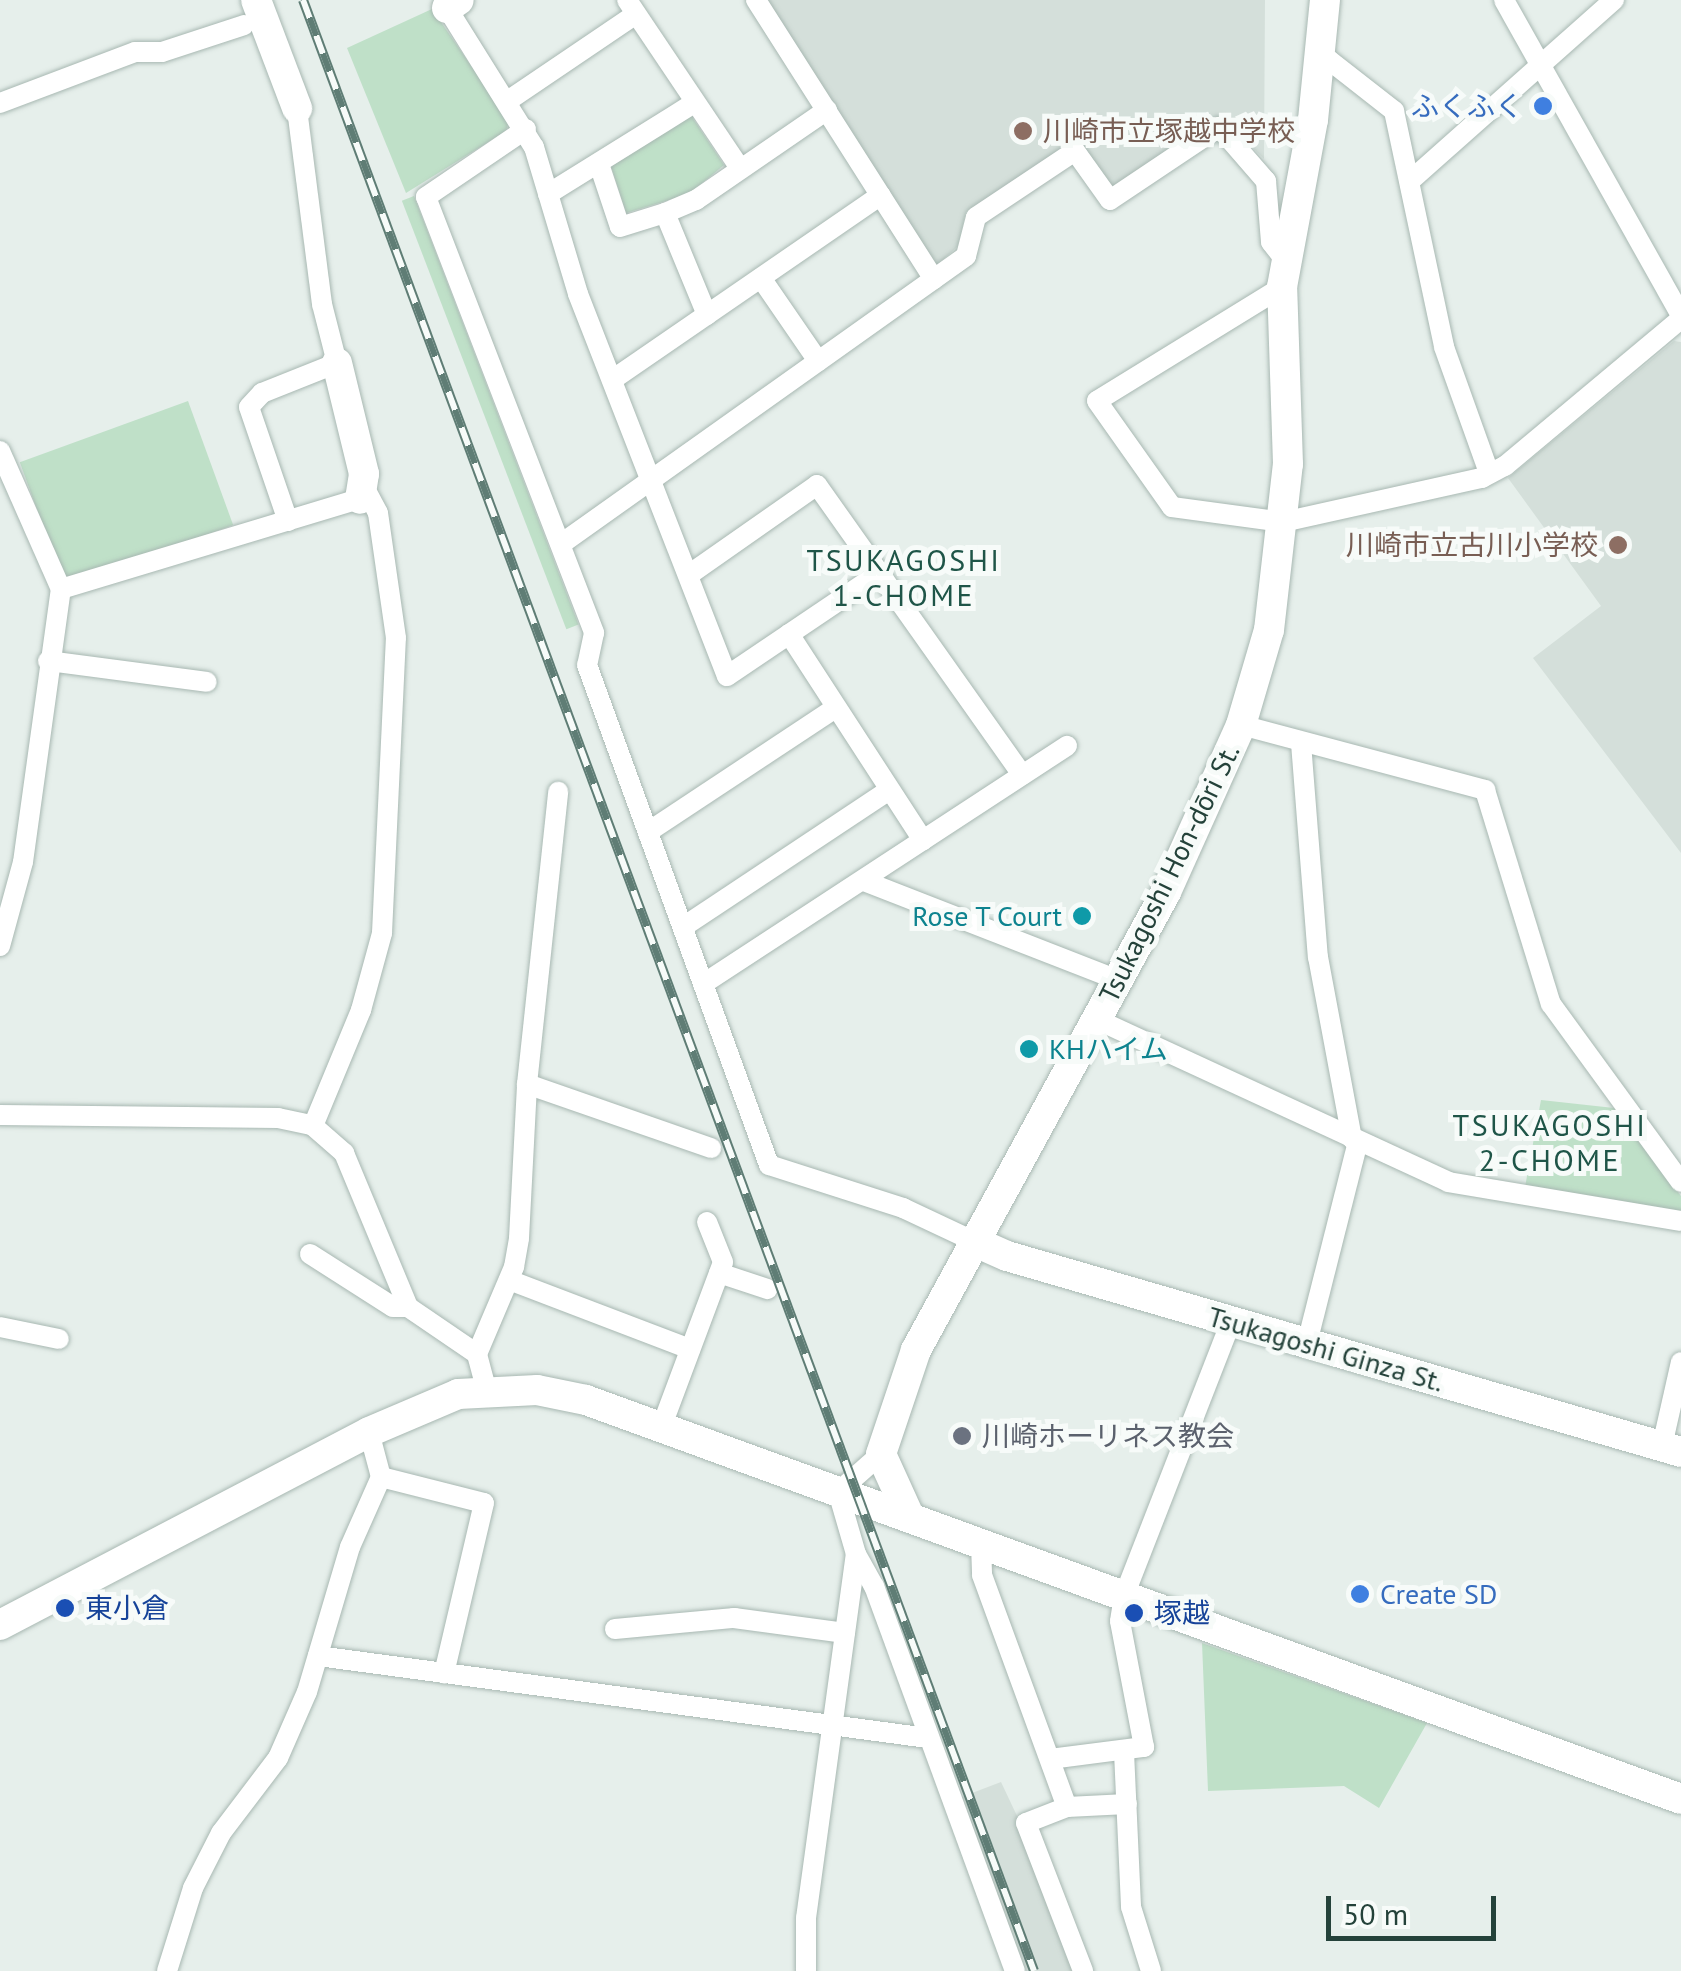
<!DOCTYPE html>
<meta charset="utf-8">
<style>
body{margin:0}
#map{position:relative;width:1681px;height:1971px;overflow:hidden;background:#e6efeb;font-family:"PT Sans","Noto Sans JP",sans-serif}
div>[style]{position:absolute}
.built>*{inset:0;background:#d4dfda}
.green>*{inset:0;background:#bfe0c8;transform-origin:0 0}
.roads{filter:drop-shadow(0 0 2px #a8b8b2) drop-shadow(0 0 2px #a8b8b2)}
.street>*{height:20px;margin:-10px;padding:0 10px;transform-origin:10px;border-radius:10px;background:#fff}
.secondary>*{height:30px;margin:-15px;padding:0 15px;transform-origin:15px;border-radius:15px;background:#fff}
.rail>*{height:10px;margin-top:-5px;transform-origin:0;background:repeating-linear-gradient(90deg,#f7fbf9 0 19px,#5f7d75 0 38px);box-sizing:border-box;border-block:2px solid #5f7d75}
.dots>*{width:28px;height:28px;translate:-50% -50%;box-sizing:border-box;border:5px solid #f7fbf9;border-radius:50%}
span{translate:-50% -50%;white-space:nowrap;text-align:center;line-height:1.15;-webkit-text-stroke:10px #f7fbf9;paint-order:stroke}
.shop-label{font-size:28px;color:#366cbe}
.right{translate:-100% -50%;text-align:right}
.left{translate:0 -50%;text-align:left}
.education-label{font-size:28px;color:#785e54}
.street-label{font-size:28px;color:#24423a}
.culture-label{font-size:28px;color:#0d838f}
.worship-label{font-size:28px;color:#5b616d}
.transit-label{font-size:28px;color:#164399}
.neighbourhood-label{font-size:30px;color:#1f5548;letter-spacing:2.5px}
.scale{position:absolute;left:1326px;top:1896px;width:170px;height:45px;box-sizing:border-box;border:5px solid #24423a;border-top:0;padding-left:12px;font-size:30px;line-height:35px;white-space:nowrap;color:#24423a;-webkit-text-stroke:8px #f7fbf9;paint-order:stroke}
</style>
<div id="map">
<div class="built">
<div style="clip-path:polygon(766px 0,1265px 0,1264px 159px,1228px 123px,1112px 188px,1076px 139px,966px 212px,958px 246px,937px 265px)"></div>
<div style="clip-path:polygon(1674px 341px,1681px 342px,1681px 853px,1533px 658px,1601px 606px,1508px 478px)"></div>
<div style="clip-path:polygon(1001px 1782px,1036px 1856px,1078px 1971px,1020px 1971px,959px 1798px)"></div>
</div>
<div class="green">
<div style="clip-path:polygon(432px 9px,509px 121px,506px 131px,406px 193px,347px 48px)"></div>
<div style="clip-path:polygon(690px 114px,724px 165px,689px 194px,626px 213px,611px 166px)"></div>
<div style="left:414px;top:196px;width:459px;height:13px;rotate:69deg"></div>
<div style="left:188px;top:401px;width:132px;height:179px;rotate:70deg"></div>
<div style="clip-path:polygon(1541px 1100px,1614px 1108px,1681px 1196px,1681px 1215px,1525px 1187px)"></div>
<div style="clip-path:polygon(1202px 1643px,1427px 1723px,1379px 1808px,1344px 1786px,1208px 1791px)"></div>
</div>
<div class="roads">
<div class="street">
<div style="left:627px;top:0;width:202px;rotate:56.1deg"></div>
<div style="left:756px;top:0;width:331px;rotate:57.5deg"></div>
<div style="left:1504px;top:0;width:362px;rotate:60.7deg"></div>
<div style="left:447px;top:8px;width:164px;rotate:58deg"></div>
<div style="left:534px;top:147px;width:153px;rotate:73.3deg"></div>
<div style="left:578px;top:294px;width:410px;rotate:68.7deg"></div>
<div style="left:727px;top:676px;width:182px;rotate:-34deg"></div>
<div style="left:1318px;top:60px;width:11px"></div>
<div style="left:1329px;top:60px;width:83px;rotate:38.1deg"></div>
<div style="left:1394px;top:111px;width:241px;rotate:78deg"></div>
<div style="left:1444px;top:347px;width:134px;rotate:70.3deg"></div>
<div style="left:509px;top:100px;width:153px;rotate:-34.1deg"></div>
<div style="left:0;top:103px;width:144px;rotate:-20.7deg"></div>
<div style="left:135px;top:52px;width:27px"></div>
<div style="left:162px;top:52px;width:86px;rotate:-18.2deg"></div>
<div style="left:526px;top:129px;width:121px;rotate:145.8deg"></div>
<div style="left:426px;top:197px;width:467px;rotate:68.9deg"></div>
<div style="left:594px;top:633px;width:33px;rotate:102deg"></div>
<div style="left:587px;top:665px;width:532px;rotate:70deg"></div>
<div style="left:769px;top:1165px;width:141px;rotate:17.8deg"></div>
<div style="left:903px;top:1208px;width:77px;rotate:25.2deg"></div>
<div style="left:599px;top:164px;width:66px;rotate:71.6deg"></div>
<div style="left:620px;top:227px;width:47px;rotate:-17.3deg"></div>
<div style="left:1410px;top:181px;width:273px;rotate:-41.6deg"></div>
<div style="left:548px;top:194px;width:172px;rotate:-31.9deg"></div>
<div style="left:761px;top:278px;width:101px;rotate:55.5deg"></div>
<div style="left:1282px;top:287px;width:217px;rotate:148.4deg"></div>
<div style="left:1097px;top:401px;width:130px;rotate:54.7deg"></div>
<div style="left:1172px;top:507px;width:112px;rotate:7.7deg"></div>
<div style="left:1283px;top:522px;width:204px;rotate:-12.5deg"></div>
<div style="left:1482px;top:478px;width:26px;rotate:-28deg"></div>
<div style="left:1505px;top:466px;width:229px;rotate:-39.9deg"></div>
<div style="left:707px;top:315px;width:110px;rotate:-112.4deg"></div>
<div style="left:665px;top:213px;width:34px;rotate:-23deg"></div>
<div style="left:696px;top:200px;width:159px;rotate:-34.5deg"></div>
<div style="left:612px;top:380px;width:326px;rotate:-34.5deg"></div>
<div style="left:0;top:451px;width:151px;rotate:66.2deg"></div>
<div style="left:288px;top:521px;width:120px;rotate:-108.9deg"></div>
<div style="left:249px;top:407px;width:19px;rotate:-47deg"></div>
<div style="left:262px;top:393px;width:81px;rotate:-21.8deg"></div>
<div style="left:337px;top:363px;width:61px;rotate:-104.3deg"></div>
<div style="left:322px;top:304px;width:198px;rotate:-97.3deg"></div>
<div style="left:561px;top:544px;width:497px;rotate:-35.4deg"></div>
<div style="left:966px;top:256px;width:40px;rotate:-75.6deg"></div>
<div style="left:976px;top:217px;width:119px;rotate:-33.7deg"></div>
<div style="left:1075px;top:151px;width:60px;rotate:54.5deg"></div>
<div style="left:1110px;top:200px;width:131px;rotate:-33.8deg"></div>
<div style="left:1219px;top:127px;width:72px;rotate:49deg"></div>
<div style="left:1266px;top:181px;width:61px;rotate:85.3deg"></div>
<div style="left:1271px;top:242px;width:24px;rotate:52deg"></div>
<div style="left:690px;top:574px;width:155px;rotate:-35deg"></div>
<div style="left:817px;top:485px;width:355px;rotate:54.7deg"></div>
<div style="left:789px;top:634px;width:246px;rotate:57deg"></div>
<div style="left:48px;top:661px;width:160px;rotate:7.5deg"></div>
<div style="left:1241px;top:725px;width:253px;rotate:14.9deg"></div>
<div style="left:1485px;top:790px;width:224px;rotate:72.9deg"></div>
<div style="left:1551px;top:1004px;width:220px;rotate:53.9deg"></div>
<div style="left:1301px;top:743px;width:215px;rotate:85.5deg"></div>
<div style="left:1318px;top:957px;width:185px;rotate:79.4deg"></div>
<div style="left:648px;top:832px;width:224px;rotate:-33.5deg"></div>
<div style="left:864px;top:881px;width:275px;rotate:21.3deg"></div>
<div style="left:683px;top:927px;width:247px;rotate:-33.6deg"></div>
<div style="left:0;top:946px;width:87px;rotate:-74.7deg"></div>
<div style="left:23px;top:862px;width:276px;rotate:-82.1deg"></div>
<div style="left:61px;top:589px;width:312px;rotate:-16.8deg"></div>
<div style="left:703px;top:984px;width:435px;rotate:-33.2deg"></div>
<div style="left:1096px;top:1019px;width:388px;rotate:24.8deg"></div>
<div style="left:1448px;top:1182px;width:236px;rotate:9.5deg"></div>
<div style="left:527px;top:1084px;width:195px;rotate:19.2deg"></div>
<div style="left:0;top:1115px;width:278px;rotate:0.6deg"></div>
<div style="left:278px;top:1118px;width:35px;rotate:12deg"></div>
<div style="left:312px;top:1125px;width:43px;rotate:41.2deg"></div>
<div style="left:344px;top:1153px;width:167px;rotate:67.4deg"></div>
<div style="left:408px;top:1307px;width:83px;rotate:34.3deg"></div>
<div style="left:313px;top:1126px;width:126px;rotate:-67.5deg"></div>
<div style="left:361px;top:1010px;width:80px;rotate:-74.7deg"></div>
<div style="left:382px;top:933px;width:295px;rotate:-87.3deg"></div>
<div style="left:396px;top:638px;width:126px;rotate:-98.2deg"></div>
<div style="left:378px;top:513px;width:27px;rotate:-118deg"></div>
<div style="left:310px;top:1254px;width:98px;rotate:32.6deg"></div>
<div style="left:393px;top:1307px;width:15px"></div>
<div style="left:719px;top:1273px;width:51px;rotate:18.4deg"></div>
<div style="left:509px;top:1280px;width:194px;rotate:20.9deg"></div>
<div style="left:0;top:1327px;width:60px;rotate:11.5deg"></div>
<div style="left:1307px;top:1343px;width:207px;rotate:-75.8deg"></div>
<div style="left:486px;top:1388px;width:35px;rotate:-105deg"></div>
<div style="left:477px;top:1354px;width:95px;rotate:-67deg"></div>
<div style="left:514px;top:1267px;width:29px;rotate:-80deg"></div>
<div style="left:519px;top:1238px;width:154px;rotate:-87deg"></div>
<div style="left:527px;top:1084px;width:294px;rotate:-83.9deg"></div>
<div style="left:661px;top:1428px;width:177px;rotate:-69.5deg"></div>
<div style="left:723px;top:1262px;width:43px;rotate:-111.8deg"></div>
<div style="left:1662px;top:1446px;width:86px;rotate:-77.3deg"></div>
<div style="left:381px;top:1477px;width:106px;rotate:14.2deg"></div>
<div style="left:484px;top:1503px;width:175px;rotate:103.2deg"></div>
<div style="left:981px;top:1544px;width:31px;rotate:88deg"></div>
<div style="left:982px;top:1575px;width:247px;rotate:69.9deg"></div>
<div style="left:1067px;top:1807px;width:44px;rotate:158.7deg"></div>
<div style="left:1026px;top:1823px;width:159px;rotate:68.9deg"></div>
<div style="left:856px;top:1554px;width:37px;rotate:61deg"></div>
<div style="left:874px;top:1586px;width:410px;rotate:69.9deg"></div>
<div style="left:615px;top:1629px;width:120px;rotate:-5.3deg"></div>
<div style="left:734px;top:1618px;width:112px;rotate:7.7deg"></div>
<div style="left:318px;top:1656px;width:615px;rotate:7.66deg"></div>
<div style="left:1124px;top:1752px;width:155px;rotate:87.4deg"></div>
<div style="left:1131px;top:1907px;width:67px;rotate:72.6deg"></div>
<div style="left:1050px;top:1759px;width:95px;rotate:-7.3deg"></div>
<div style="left:1144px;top:1747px;width:128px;rotate:-100.8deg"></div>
<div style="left:1120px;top:1621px;width:25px;rotate:-81deg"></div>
<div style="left:1124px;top:1596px;width:295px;rotate:-68.7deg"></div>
<div style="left:1067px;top:1807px;width:60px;rotate:-2.9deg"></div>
<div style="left:167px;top:1971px;width:87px;rotate:-72.6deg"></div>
<div style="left:193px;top:1888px;width:62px;rotate:-63deg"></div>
<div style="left:221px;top:1833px;width:94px;rotate:-52.8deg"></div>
<div style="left:278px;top:1758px;width:72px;rotate:-66.3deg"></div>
<div style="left:307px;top:1692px;width:151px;rotate:-73.5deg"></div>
<div style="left:350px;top:1547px;width:77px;rotate:-66.1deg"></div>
<div style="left:381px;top:1477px;width:47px;rotate:-104.9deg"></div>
<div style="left:806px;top:1971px;width:53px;rotate:-90deg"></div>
<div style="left:806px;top:1918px;width:367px;rotate:-82.2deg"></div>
<div style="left:856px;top:1554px;width:65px;rotate:-106.2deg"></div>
<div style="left:838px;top:1492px;width:57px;rotate:-41.5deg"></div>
</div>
<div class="secondary">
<div style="left:256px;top:0;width:116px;rotate:69.2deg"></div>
<div style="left:447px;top:8px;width:14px;rotate:-34deg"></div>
<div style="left:337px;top:363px;width:114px;rotate:76.3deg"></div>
<div style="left:364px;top:474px;width:25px;rotate:99deg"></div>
<div style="left:973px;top:1241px;width:37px;rotate:24deg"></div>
<div style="left:1007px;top:1256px;width:702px;rotate:16.21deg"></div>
<div style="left:910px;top:1518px;width:70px;rotate:-114.4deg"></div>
<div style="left:881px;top:1454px;width:110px;rotate:-71.4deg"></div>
<div style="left:916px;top:1350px;width:522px;rotate:-61.37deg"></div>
<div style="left:1166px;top:892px;width:183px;rotate:-65.8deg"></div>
<div style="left:1241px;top:725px;width:99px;rotate:-73.6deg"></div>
<div style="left:1269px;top:630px;width:167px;rotate:-83.5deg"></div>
<div style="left:1288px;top:464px;width:177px;rotate:-91.9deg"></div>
<div style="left:1282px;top:287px;width:170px;rotate:-79.5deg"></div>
<div style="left:1313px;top:120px;width:121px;rotate:-84.3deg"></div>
<div style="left:0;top:1625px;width:416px;rotate:-27.6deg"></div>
<div style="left:369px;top:1432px;width:97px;rotate:-23.1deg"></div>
<div style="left:458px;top:1394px;width:79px;rotate:-2.9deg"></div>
<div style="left:537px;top:1390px;width:50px;rotate:11.5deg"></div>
<div style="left:586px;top:1400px;width:1165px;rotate:20.02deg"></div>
</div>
</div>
<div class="rail">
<div style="left:303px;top:0;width:2102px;rotate:69.65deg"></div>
</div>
<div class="dots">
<div style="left:1543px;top:106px;background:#3f7fe0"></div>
<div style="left:1023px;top:131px;background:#8d6e63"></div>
<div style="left:1618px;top:545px;background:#8d6e63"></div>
<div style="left:1082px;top:916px;background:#0f9aa8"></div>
<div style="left:1029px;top:1049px;background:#0f9aa8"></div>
<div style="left:962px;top:1436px;background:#6b7280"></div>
<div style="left:1360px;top:1594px;background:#3f7fe0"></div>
<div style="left:65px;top:1608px;background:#1a4fb4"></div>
<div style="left:1134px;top:1613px;background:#1a4fb4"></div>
</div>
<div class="shop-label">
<span class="right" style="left:1523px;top:106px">ふくふく</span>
<span class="left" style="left:1380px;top:1594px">Create SD</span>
</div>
<div class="education-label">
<span class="left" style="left:1043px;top:131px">川崎市立塚越中学校</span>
<span class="right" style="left:1598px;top:545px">川崎市立古川小学校</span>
</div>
<div class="street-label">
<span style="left:1169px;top:873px;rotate:-64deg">Tsukagoshi Hon-dōri St.</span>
<span style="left:1326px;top:1349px;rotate:16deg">Tsukagoshi Ginza St.</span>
</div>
<div class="culture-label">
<span class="right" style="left:1062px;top:916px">Rose T Court</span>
<span class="left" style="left:1049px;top:1049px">KHハイム</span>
</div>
<div class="worship-label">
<span class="left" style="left:982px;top:1436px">川崎ホーリネス教会</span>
</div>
<div class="transit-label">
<span class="left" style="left:85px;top:1608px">東小倉</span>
<span class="left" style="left:1154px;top:1613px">塚越</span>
</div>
<div class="neighbourhood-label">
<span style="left:904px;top:577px">TSUKAGOSHI<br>1-CHOME</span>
<span style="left:1550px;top:1142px">TSUKAGOSHI<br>2-CHOME</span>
</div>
<div class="scale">50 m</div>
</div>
